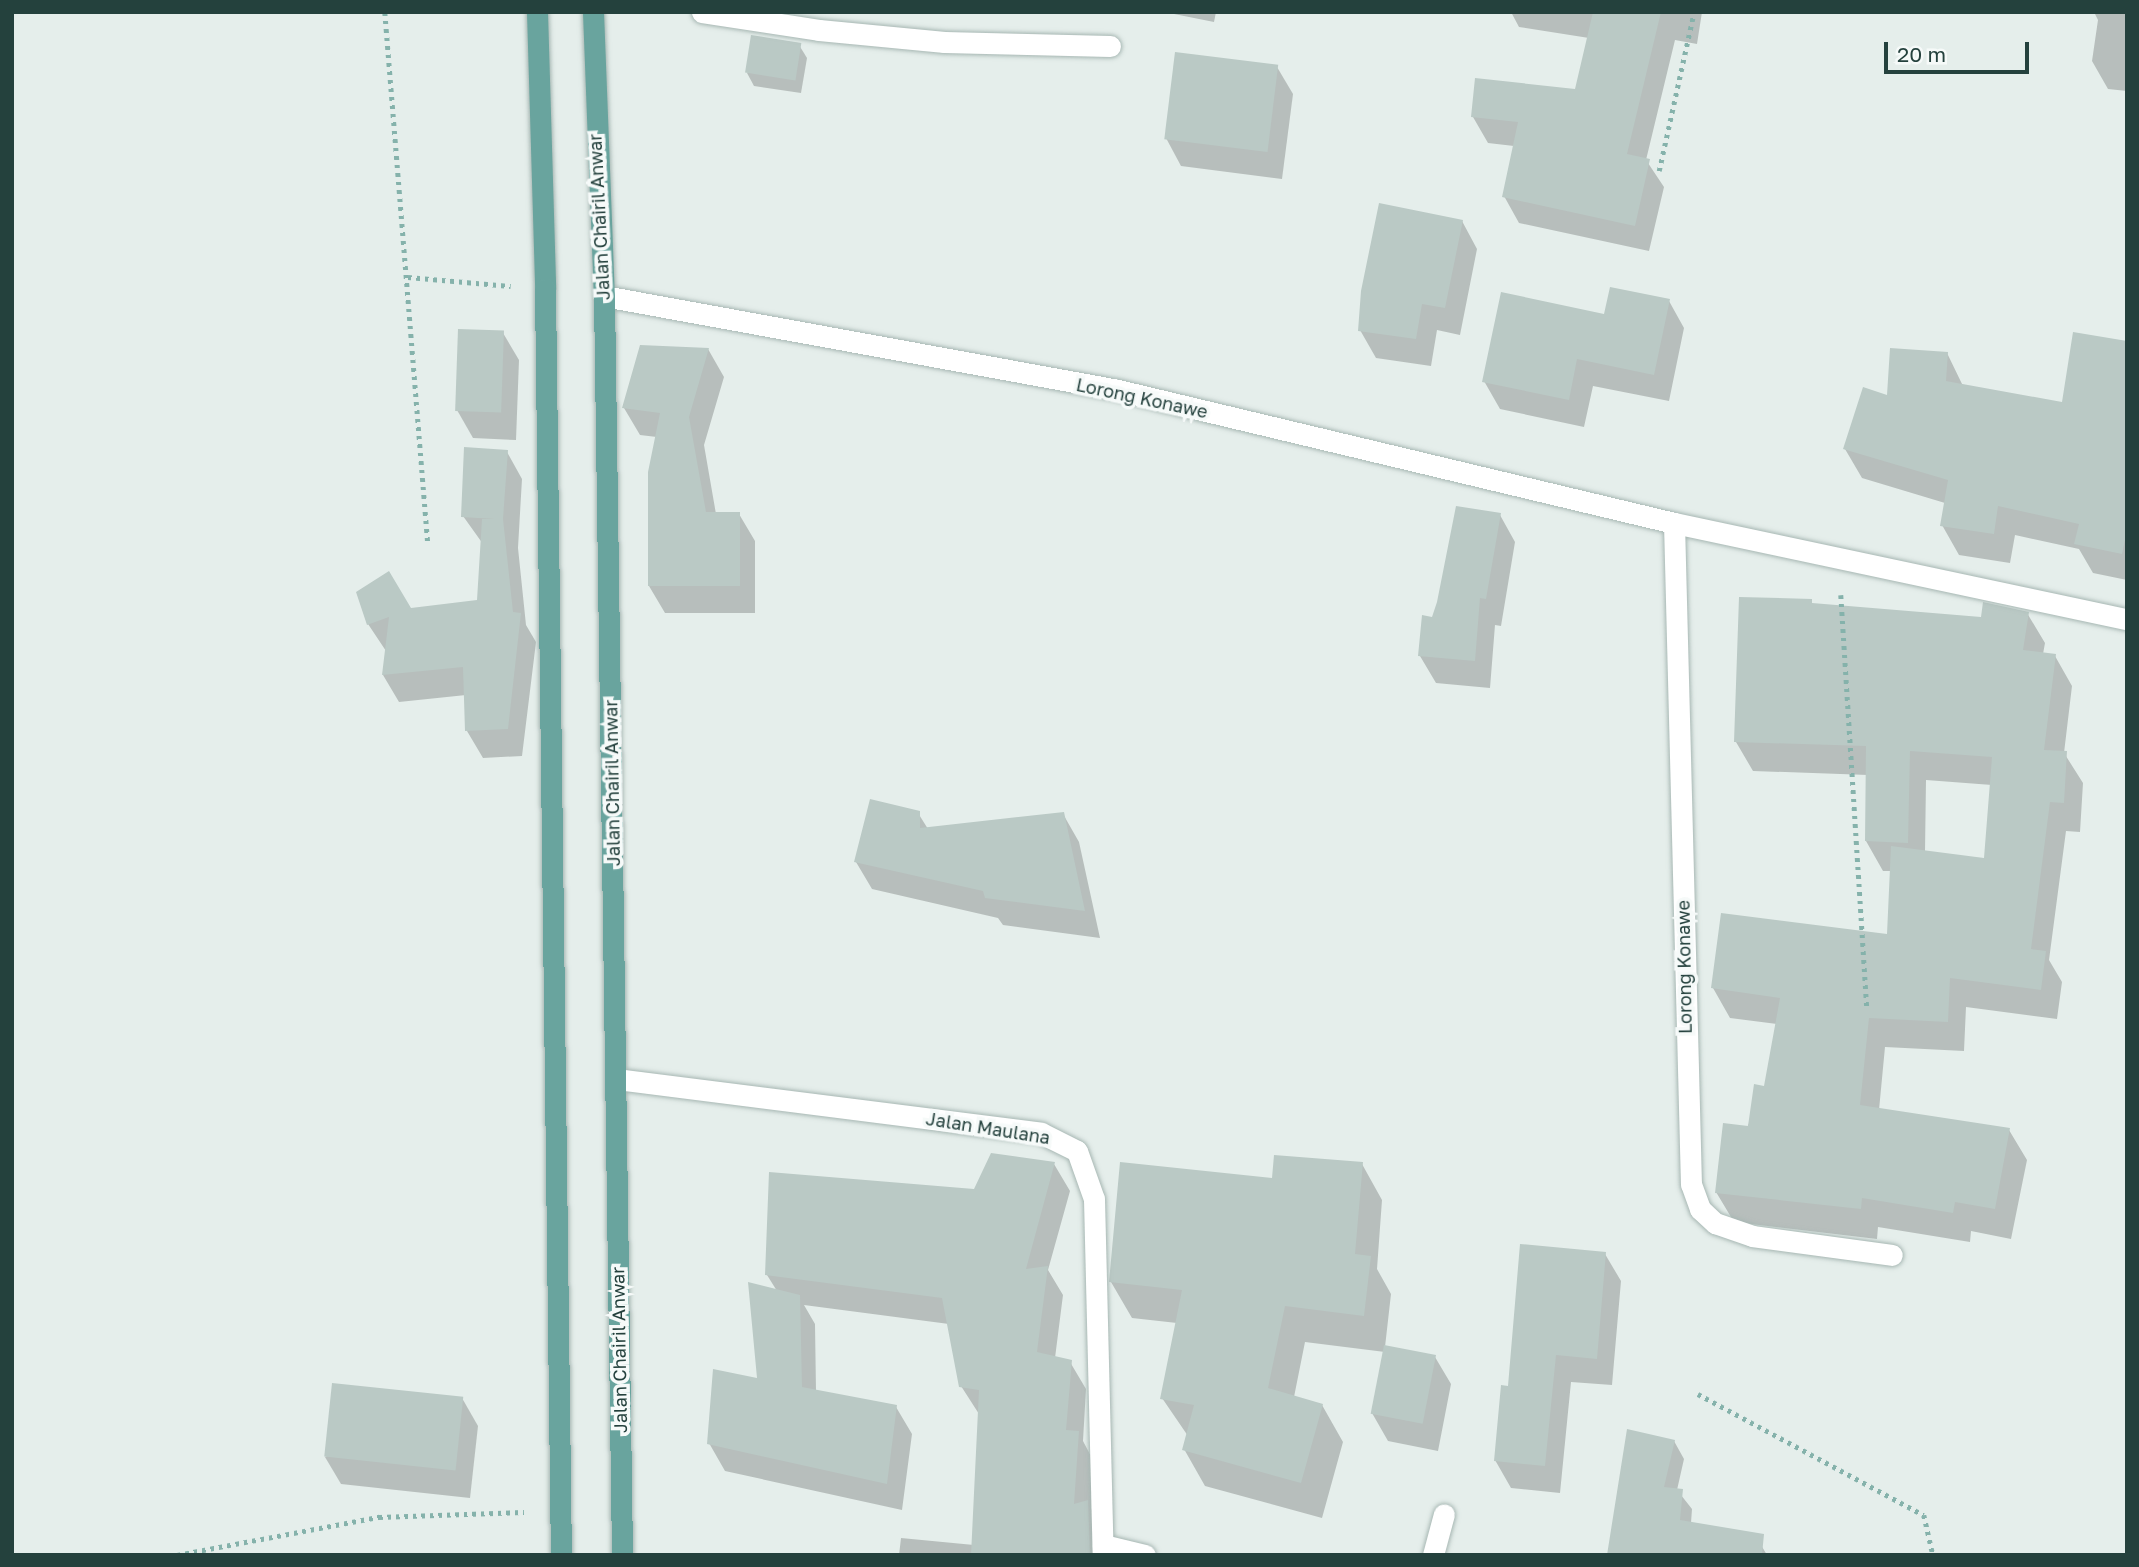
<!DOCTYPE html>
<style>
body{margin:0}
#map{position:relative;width:2139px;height:1567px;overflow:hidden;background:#e5eeeb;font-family:"Golos Text",sans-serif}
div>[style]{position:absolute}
.shadow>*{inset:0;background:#0003}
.building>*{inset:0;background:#bac9c5;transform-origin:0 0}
.path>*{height:4.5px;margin-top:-2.25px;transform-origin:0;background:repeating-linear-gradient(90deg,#85b2ab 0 3.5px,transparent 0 8.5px)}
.roads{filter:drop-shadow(0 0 2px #a7b7b3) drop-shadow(0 0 2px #a7b7b3)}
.minor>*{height:21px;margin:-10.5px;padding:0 10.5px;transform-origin:10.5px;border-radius:10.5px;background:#fff}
.major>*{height:21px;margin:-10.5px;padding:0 10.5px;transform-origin:10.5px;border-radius:10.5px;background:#69a49e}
span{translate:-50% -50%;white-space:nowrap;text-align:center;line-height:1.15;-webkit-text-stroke:7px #f6faf9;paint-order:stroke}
.street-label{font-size:18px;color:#24413d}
.frame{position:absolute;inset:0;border:14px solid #24413d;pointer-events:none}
.scale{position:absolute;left:1884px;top:42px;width:145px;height:32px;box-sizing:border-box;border:4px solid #24413d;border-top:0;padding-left:9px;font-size:21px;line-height:24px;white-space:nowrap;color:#24413d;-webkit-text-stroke:5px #f6faf9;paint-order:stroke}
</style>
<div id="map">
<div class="shadow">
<div style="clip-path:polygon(1164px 12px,1216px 12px,1214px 22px)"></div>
<div style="clip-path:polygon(1511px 12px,1702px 12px,1697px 44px,1675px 40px,1646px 160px,1664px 187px,1649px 251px,1519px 223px,1504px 196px,1514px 146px,1488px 143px,1473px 117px,1576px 91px,1589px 38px,1519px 27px)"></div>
<div style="clip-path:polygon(2094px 12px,2127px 12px,2127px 91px,2108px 89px,2092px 61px,2098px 20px)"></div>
<div style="clip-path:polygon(799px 45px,807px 58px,801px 93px,754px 86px,747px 73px)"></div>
<div style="clip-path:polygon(1277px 67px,1293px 94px,1282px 179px,1181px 166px,1166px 138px)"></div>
<div style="clip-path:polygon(1462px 221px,1477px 249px,1460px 335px,1437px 330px,1431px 366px,1376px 358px,1360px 330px)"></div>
<div style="clip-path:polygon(1669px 301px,1684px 328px,1669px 401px,1593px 386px,1584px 427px,1500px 409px,1484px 381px,1606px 316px)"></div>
<div style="clip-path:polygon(503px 333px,519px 360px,516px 440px,473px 438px,457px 410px)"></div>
<div style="clip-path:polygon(2127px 343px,2127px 580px,2093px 573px,2079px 549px,2015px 535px,2010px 563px,1959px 555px,1942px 525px,1945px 503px,1862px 478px,1845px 449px,1889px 397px,1947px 353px,1963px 386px,2063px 404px)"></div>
<div style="clip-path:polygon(708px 349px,724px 377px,704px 445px,716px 514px,739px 514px,755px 541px,755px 613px,665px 613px,649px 586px,657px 437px,640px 435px,624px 408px)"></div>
<div style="clip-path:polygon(507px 452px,522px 479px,518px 548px,526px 625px,536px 642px,522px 756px,483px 758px,467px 731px,466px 695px,399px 702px,383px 675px,386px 651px,368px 624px,358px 592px,410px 610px,479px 601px,483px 544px,463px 516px)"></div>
<div style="clip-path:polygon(1500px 515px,1515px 542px,1501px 626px,1495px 625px,1490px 688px,1436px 683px,1420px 656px,1433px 619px)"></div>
<div style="clip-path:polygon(evenodd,1811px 601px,1813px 605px,1982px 619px,2027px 613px,2045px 643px,2043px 654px,2055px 656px,2072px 686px,2064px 753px,2083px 783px,2080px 832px,2066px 831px,2049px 960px,2062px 982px,2057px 1019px,1966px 1007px,1964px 1051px,1885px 1047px,1879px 1110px,2009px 1130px,2027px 1160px,2011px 1239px,1971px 1231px,1970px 1242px,1878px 1227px,1877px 1239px,1734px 1222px,1716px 1192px,1766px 1088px,1777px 1024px,1730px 1018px,1713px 988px,1889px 936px,1892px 871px,1883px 871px,1866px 841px,1868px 775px,1753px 771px,1736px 742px,1811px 601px,1926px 780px,1992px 785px,1986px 860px,1925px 852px,1926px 780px)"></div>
<div style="clip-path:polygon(918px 813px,928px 829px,1063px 814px,1079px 842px,1100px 938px,1003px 925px,998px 918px,872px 889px,856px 862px)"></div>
<div style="clip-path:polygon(1054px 1164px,1070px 1191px,1048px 1270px,1063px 1295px,1055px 1358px,1070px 1362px,1086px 1389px,1083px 1441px,1093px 1460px,1091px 1508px,1103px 1529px,1103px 1555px,899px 1555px,901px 1538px,974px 1545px,979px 1414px,961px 1386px,949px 1324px,804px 1305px,815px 1324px,816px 1391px,896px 1407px,912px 1434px,902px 1510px,725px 1471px,709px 1443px,759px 1380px,777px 1291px,767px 1275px,975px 1191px)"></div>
<div style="clip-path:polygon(1362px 1164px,1382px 1200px,1377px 1269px,1391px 1294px,1385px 1347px,1435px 1357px,1451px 1384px,1438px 1451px,1388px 1441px,1372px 1413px,1385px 1352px,1305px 1342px,1294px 1397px,1322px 1405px,1343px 1442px,1322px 1518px,1205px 1486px,1184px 1449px,1188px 1436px,1162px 1398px,1177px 1323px,1132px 1318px,1111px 1282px,1274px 1180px)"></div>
<div style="clip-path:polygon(1605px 1254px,1621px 1281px,1612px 1385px,1571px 1382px,1560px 1493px,1511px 1488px,1495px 1460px,1510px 1388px)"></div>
<div style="clip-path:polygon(462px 1398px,478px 1426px,470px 1498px,341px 1484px,325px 1457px)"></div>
<div style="clip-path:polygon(1628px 1431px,1674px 1441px,1684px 1459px,1677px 1490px,1692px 1509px,1691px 1523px,1755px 1535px,1767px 1555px,1611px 1555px)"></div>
</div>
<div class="building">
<div style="clip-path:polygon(1593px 12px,1661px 12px,1627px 154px,1650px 159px,1635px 226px,1502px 197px,1518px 122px,1471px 117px,1475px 78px,1575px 89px)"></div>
<div style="left:751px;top:35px;width:51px;height:38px;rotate:9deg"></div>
<div style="left:1175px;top:52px;width:104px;height:88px;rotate:7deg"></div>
<div style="clip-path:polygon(1379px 203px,1463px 220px,1445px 308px,1422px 304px,1416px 339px,1358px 331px,1361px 291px)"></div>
<div style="clip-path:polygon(1610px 287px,1670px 299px,1654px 375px,1577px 359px,1569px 400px,1482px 382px,1501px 292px,1604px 314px)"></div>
<div style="left:458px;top:329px;width:46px;height:82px;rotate:2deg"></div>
<div style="clip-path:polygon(2073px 332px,2127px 341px,2127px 530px,2122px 554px,2074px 544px,2079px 524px,1998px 506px,1994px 534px,1940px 526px,1948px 480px,1843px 449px,1863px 387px,1887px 395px,1890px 348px,1948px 352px,1946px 381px,2062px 402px)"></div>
<div style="clip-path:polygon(640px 345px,709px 348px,689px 417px,706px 512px,740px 512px,740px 586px,648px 586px,648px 472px,660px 413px,622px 408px)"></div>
<div style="clip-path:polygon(464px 447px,508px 450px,503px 519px,513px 612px,521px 613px,508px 729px,465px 731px,463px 667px,382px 675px,389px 617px,367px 625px,356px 592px,389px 571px,411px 608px,477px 600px,482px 519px,495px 519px,461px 517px)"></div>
<div style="clip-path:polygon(1456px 506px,1501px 513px,1486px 599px,1480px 598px,1475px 661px,1418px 656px,1422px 615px,1432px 617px,1437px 602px)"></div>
<div style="clip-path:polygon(1739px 597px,1812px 599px,1812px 603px,1981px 617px,1983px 602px,2029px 612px,2023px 650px,2056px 654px,2044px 750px,2067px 751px,2064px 803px,2050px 802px,2031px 949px,2046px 951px,2041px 990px,1950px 978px,1948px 1022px,1869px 1018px,1860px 1105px,2010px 1128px,1995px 1209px,1955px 1202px,1953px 1213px,1862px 1198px,1861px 1209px,1715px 1193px,1723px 1123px,1748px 1126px,1754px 1084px,1764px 1086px,1780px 998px,1711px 988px,1721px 913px,1887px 934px,1891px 846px,1984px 858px,1992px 757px,1910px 751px,1908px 843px,1865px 841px,1866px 746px,1734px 742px)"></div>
<div style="clip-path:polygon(870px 799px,920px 811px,920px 828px,1064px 812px,1085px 911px,985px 898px,983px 891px,854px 862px)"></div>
<div style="clip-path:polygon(991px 1153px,1055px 1162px,1026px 1269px,1048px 1266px,1037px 1352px,1072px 1360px,1066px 1430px,1079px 1431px,1074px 1504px,1088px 1500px,1090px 1555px,971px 1555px,979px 1390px,959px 1387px,942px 1298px,765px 1275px,769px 1172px,974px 1189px)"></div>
<div style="clip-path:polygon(1274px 1155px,1363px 1162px,1355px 1254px,1371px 1256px,1364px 1316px,1285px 1306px,1268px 1388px,1323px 1404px,1301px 1483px,1182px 1450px,1194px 1405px,1160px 1399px,1182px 1290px,1109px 1282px,1120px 1162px,1272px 1178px)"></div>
<div style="clip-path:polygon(1520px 1244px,1606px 1252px,1597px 1359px,1556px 1355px,1545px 1466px,1494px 1461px,1501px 1385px,1508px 1386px)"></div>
<div style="clip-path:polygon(748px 1282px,800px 1295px,802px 1387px,897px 1405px,887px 1484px,707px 1444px,713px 1369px,757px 1378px)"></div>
<div style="left:1384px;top:1345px;width:53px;height:70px;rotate:11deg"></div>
<div style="left:332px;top:1383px;width:132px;height:74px;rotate:6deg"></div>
<div style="clip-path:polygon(1627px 1429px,1675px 1440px,1664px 1487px,1683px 1489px,1680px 1520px,1764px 1534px,1762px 1555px,1607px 1555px)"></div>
</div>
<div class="path">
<div style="left:385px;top:12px;width:534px;rotate:85.38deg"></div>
<div style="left:1659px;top:171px;width:163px;rotate:-77.6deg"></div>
<div style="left:408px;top:277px;width:103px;rotate:5deg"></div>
<div style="left:1841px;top:595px;width:415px;rotate:86.4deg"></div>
<div style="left:1698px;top:1394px;width:256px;rotate:28.2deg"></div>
<div style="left:1924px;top:1515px;width:41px;rotate:77.3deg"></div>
<div style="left:177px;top:1555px;width:206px;rotate:-10.7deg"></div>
<div style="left:379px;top:1517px;width:145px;rotate:-2deg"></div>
</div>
<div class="roads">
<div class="minor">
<div style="left:702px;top:12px;width:118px;rotate:8.7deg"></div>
<div style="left:819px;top:30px;width:126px;rotate:5.5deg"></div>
<div style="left:944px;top:42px;width:166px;rotate:1.4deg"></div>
<div style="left:604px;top:296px;width:523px;rotate:10.36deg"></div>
<div style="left:1118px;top:390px;width:572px;rotate:13.45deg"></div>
<div style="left:1674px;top:523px;width:463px;rotate:12deg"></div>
<div style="left:1674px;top:523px;width:661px;rotate:88.53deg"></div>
<div style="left:1691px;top:1184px;width:27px;rotate:70deg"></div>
<div style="left:1700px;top:1209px;width:21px;rotate:43deg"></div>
<div style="left:1715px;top:1223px;width:39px;rotate:19deg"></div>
<div style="left:1752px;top:1236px;width:141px;rotate:7.7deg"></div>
<div style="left:616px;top:1079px;width:428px;rotate:7.2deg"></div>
<div style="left:1041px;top:1133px;width:40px;rotate:26.6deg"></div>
<div style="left:1077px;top:1151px;width:51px;rotate:70.5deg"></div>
<div style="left:1094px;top:1199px;width:356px;rotate:88.6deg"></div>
<div style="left:1103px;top:1545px;width:43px;rotate:13.4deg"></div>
<div style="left:1433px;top:1555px;width:42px;rotate:-75deg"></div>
</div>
<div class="major">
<div style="left:537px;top:12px;width:277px;rotate:88.3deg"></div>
<div style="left:545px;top:289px;width:1266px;rotate:89.28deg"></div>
<div style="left:593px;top:12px;width:284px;rotate:87.8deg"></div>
<div style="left:604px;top:296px;width:1259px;rotate:89.18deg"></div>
</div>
</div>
<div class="street-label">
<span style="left:599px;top:217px;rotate:-93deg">Jalan Chairil Anwar</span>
<span style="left:1142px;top:398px;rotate:12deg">Lorong Konawe</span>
<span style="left:612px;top:783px;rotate:-91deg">Jalan Chairil Anwar</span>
<span style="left:1684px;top:967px;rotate:-91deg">Lorong Konawe</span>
<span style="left:988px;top:1128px;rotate:9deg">Jalan Maulana</span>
<span style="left:619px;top:1350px;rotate:-91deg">Jalan Chairil Anwar</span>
</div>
<div class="frame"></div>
<div class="scale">20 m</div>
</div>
